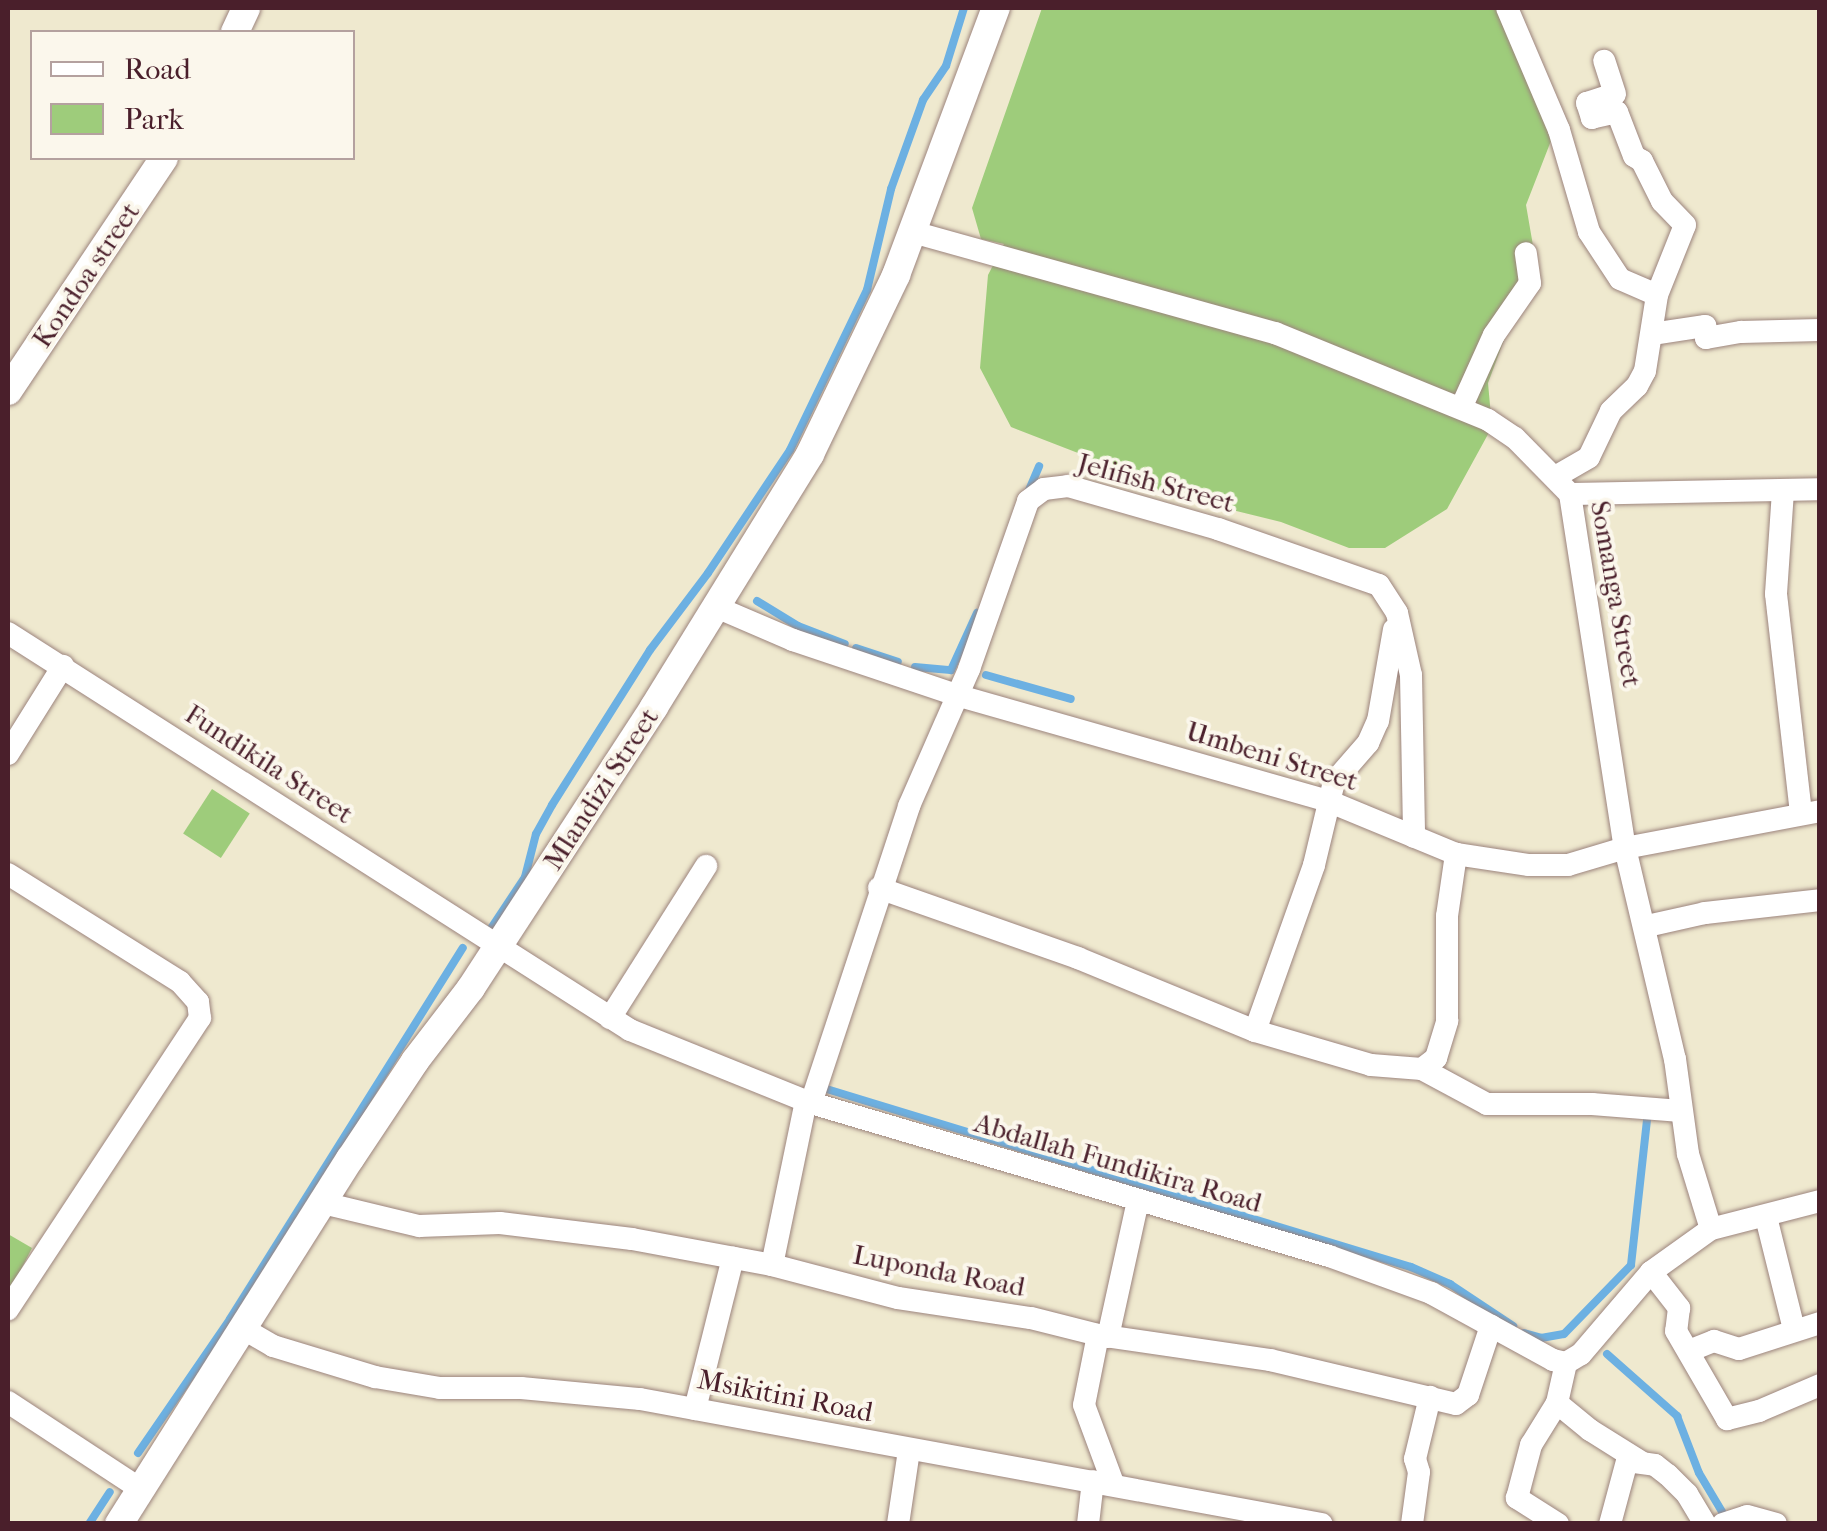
<!DOCTYPE html>
<style>
body{margin:0}
#map{position:relative;width:1827px;height:1531px;overflow:hidden;background:#efe9cf;font-family:"IM FELL French Canon",serif}
div>[style]{position:absolute}
.green>*{inset:0;background:#9ecc7b;transform-origin:0 0}
.stream>*{height:8px;margin:-4px;padding:0 4px;transform-origin:4px;border-radius:4px;background:#6cb0e2}
.roads{filter:drop-shadow(0 0 2px #9c847d) drop-shadow(0 0 2px #9c847d)}
.minor>*{height:22px;margin:-11px;padding:0 11px;transform-origin:11px;border-radius:11px;background:#fff}
.tertiary>*{height:28px;margin:-14px;padding:0 14px;transform-origin:14px;border-radius:14px;background:#fff}
span{translate:-50% -50%;white-space:nowrap;text-align:center;line-height:1.15;-webkit-text-stroke:8px #fbf7ec;paint-order:stroke}
.street-label{font-size:28px;color:#4a1f2b}
.frame{position:absolute;inset:0;border:10px solid #4a1f2b;pointer-events:none}
.legend{position:absolute;left:30px;top:30px;width:325px;height:130px;box-sizing:border-box;background:#fbf7ec;border:2px solid #b4a19f;margin:0;padding:12px 18px;list-style:none;font-size:30px;color:#4a1f2b}
.legend li{display:flex;align-items:center;gap:20px;height:50px}
.legend b{width:50px;border:2px solid #b4a19f}
</style>
<div id="map">
<div class="green">
<div style="clip-path:polygon(1042px 8px,1503px 8px,1556px 128px,1526px 205px,1535px 257px,1488px 383px,1492px 427px,1447px 509px,1385px 548px,1349px 548px,1281px 522px,1147px 489px,1078px 453px,1011px 427px,980px 368px,988px 275px,1004px 244px,981px 239px,972px 208px)"></div>
<div style="left:212px;top:789px;width:45px;height:53px;rotate:33deg"></div>
<div style="clip-path:polygon(8px 1234px,32px 1248px,8px 1295px)"></div>
</div>
<div class="stream">
<div style="left:1029px;top:490px;width:26px;rotate:-67deg"></div>
<div style="left:757px;top:601px;width:48px;rotate:31.4deg"></div>
<div style="left:798px;top:626px;width:50px;rotate:21deg"></div>
<div style="left:856px;top:648px;width:44px;rotate:18.4deg"></div>
<div style="left:915px;top:667px;width:36px;rotate:5deg"></div>
<div style="left:951px;top:670px;width:63px;rotate:-65.5deg"></div>
<div style="left:986px;top:675px;width:88px;rotate:15.8deg"></div>
<div style="left:488px;top:933px;width:67px;rotate:-56.5deg"></div>
<div style="left:525px;top:877px;width:44px;rotate:-75.7deg"></div>
<div style="left:536px;top:834px;width:33px;rotate:-61deg"></div>
<div style="left:552px;top:805px;width:183px;rotate:-57.7deg"></div>
<div style="left:650px;top:650px;width:96px;rotate:-53deg"></div>
<div style="left:708px;top:573px;width:148px;rotate:-56.3deg"></div>
<div style="left:790px;top:450px;width:178px;rotate:-64.3deg"></div>
<div style="left:867px;top:290px;width:104px;rotate:-76.6deg"></div>
<div style="left:891px;top:189px;width:95px;rotate:-70.2deg"></div>
<div style="left:923px;top:100px;width:41px;rotate:-55.9deg"></div>
<div style="left:946px;top:66px;width:61px;rotate:-72.8deg"></div>
<div style="left:820px;top:1087px;width:618px;rotate:16.94deg"></div>
<div style="left:1411px;top:1267px;width:43px;rotate:23.6deg"></div>
<div style="left:1450px;top:1284px;width:76px;rotate:33.7deg"></div>
<div style="left:1524px;top:1333px;width:18px;rotate:16deg"></div>
<div style="left:1541px;top:1338px;width:23px;rotate:-10deg"></div>
<div style="left:1564px;top:1334px;width:96px;rotate:-45.8deg"></div>
<div style="left:1631px;top:1265px;width:154px;rotate:-83.7deg"></div>
<div style="left:1607px;top:1354px;width:94px;rotate:41.5deg"></div>
<div style="left:1677px;top:1416px;width:61px;rotate:68.9deg"></div>
<div style="left:1699px;top:1473px;width:55px;rotate:59.2deg"></div>
<div style="left:138px;top:1453px;width:163px;rotate:-55.5deg"></div>
<div style="left:230px;top:1319px;width:438px;rotate:-57.9deg"></div>
<div style="left:89px;top:1524px;width:38px;rotate:-57deg"></div>
</div>
<div class="roads">
<div class="minor">
<div style="left:1507px;top:8px;width:133px;rotate:66.9deg"></div>
<div style="left:1559px;top:130px;width:106px;rotate:73.6deg"></div>
<div style="left:1589px;top:232px;width:56px;rotate:56.6deg"></div>
<div style="left:1620px;top:279px;width:40px;rotate:23.4deg"></div>
<div style="left:913px;top:232px;width:376px;rotate:15.6deg"></div>
<div style="left:1275px;top:333px;width:230px;rotate:22.2deg"></div>
<div style="left:1488px;top:420px;width:32px;rotate:34deg"></div>
<div style="left:1515px;top:438px;width:78px;rotate:45.5deg"></div>
<div style="left:1570px;top:494px;width:358px;rotate:81.2deg"></div>
<div style="left:1625px;top:848px;width:217px;rotate:76.7deg"></div>
<div style="left:1675px;top:1059px;width:96px;rotate:82.2deg"></div>
<div style="left:1688px;top:1154px;width:78px;rotate:73deg"></div>
<div style="left:1652px;top:334px;width:54px;rotate:-8.6deg"></div>
<div style="left:1705px;top:326px;width:12px;rotate:85deg"></div>
<div style="left:1706px;top:338px;width:36px;rotate:-10deg"></div>
<div style="left:1741px;top:332px;width:79px;rotate:-1.5deg"></div>
<div style="left:1461px;top:408px;width:80px;rotate:-65.7deg"></div>
<div style="left:1494px;top:335px;width:63px;rotate:-55.3deg"></div>
<div style="left:1530px;top:283px;width:30px;rotate:-98deg"></div>
<div style="left:1555px;top:477px;width:39px;rotate:-30deg"></div>
<div style="left:1589px;top:457px;width:51px;rotate:-64.4deg"></div>
<div style="left:1611px;top:411px;width:36px;rotate:-44deg"></div>
<div style="left:1637px;top:386px;width:17px;rotate:-62deg"></div>
<div style="left:1645px;top:371px;width:77px;rotate:-81deg"></div>
<div style="left:1657px;top:295px;width:75px;rotate:-68.2deg"></div>
<div style="left:1685px;top:225px;width:33px;rotate:-134deg"></div>
<div style="left:1662px;top:201px;width:45px;rotate:-116.6deg"></div>
<div style="left:1642px;top:161px;width:9px;rotate:-148deg"></div>
<div style="left:1634px;top:156px;width:47px;rotate:-111.1deg"></div>
<div style="left:1617px;top:112px;width:26px;rotate:167deg"></div>
<div style="left:1592px;top:118px;width:16px;rotate:-108deg"></div>
<div style="left:1587px;top:103px;width:29px;rotate:-18deg"></div>
<div style="left:1615px;top:94px;width:35px;rotate:-108deg"></div>
<div style="left:1783px;top:491px;width:103px;rotate:93.9deg"></div>
<div style="left:1776px;top:594px;width:221px;rotate:83.5deg"></div>
<div style="left:1570px;top:494px;width:250px;rotate:-1.1deg"></div>
<div style="left:716px;top:607px;width:84px;rotate:23.2deg"></div>
<div style="left:793px;top:640px;width:172px;rotate:18.6deg"></div>
<div style="left:956px;top:695px;width:387px;rotate:15.9deg"></div>
<div style="left:1328px;top:801px;width:139px;rotate:22.5deg"></div>
<div style="left:1456px;top:854px;width:74px;rotate:8.6deg"></div>
<div style="left:1529px;top:865px;width:39px"></div>
<div style="left:1568px;top:865px;width:59px;rotate:-16.6deg"></div>
<div style="left:1625px;top:848px;width:198px;rotate:-10.7deg"></div>
<div style="left:8px;top:633px;width:738px;rotate:32.55deg"></div>
<div style="left:630px;top:1030px;width:195px;rotate:22deg"></div>
<div style="left:811px;top:1103px;width:540px;rotate:16.46deg"></div>
<div style="left:1329px;top:1256px;width:109px;rotate:19.9deg"></div>
<div style="left:1431px;top:1293px;width:139px;rotate:28.8deg"></div>
<div style="left:1553px;top:1360px;width:13px;rotate:13deg"></div>
<div style="left:1566px;top:1363px;width:17px;rotate:-31deg"></div>
<div style="left:1581px;top:1354px;width:108px;rotate:-49.5deg"></div>
<div style="left:1651px;top:1272px;width:74px;rotate:-35.6deg"></div>
<div style="left:1711px;top:1229px;width:113px;rotate:-14.4deg"></div>
<div style="left:8px;top:754px;width:104px;rotate:-58deg"></div>
<div style="left:8px;top:874px;width:203px;rotate:32.1deg"></div>
<div style="left:180px;top:982px;width:27px;rotate:48deg"></div>
<div style="left:198px;top:1002px;width:16px;rotate:83deg"></div>
<div style="left:200px;top:1018px;width:349px;rotate:123.4deg"></div>
<div style="left:879px;top:888px;width:211px;rotate:19.4deg"></div>
<div style="left:1078px;top:958px;width:191px;rotate:22.4deg"></div>
<div style="left:1255px;top:1031px;width:121px;rotate:16.3deg"></div>
<div style="left:1371px;top:1065px;width:51px;rotate:4.5deg"></div>
<div style="left:1422px;top:1069px;width:18px;rotate:-38deg"></div>
<div style="left:1436px;top:1058px;width:39px;rotate:-73deg"></div>
<div style="left:1447px;top:1021px;width:105px;rotate:-90deg"></div>
<div style="left:1447px;top:916px;width:63px;rotate:-81.7deg"></div>
<div style="left:1647px;top:926px;width:59px;rotate:-12.6deg"></div>
<div style="left:1705px;top:913px;width:116px;rotate:-6.4deg"></div>
<div style="left:610px;top:1018px;width:180px;rotate:-57.7deg"></div>
<div style="left:1255px;top:1031px;width:176px;rotate:-70.4deg"></div>
<div style="left:1314px;top:865px;width:85px;rotate:-76.5deg"></div>
<div style="left:1334px;top:782px;width:52px;rotate:-48.9deg"></div>
<div style="left:1368px;top:743px;width:24px;rotate:-66deg"></div>
<div style="left:1378px;top:721px;width:93px;rotate:-80.1deg"></div>
<div style="left:1422px;top:1069px;width:74px;rotate:28.3deg"></div>
<div style="left:1487px;top:1104px;width:105px"></div>
<div style="left:1592px;top:1104px;width:89px;rotate:4.5deg"></div>
<div style="left:811px;top:1103px;width:313px;rotate:-71.7deg"></div>
<div style="left:909px;top:806px;width:150px;rotate:-66.3deg"></div>
<div style="left:969px;top:669px;width:178px;rotate:-70.6deg"></div>
<div style="left:1028px;top:501px;width:20px;rotate:-37deg"></div>
<div style="left:1044px;top:489px;width:24px;rotate:-7deg"></div>
<div style="left:1068px;top:486px;width:156px;rotate:16deg"></div>
<div style="left:1218px;top:529px;width:170px;rotate:19.2deg"></div>
<div style="left:1379px;top:585px;width:33px;rotate:57deg"></div>
<div style="left:1397px;top:613px;width:64px;rotate:77.3deg"></div>
<div style="left:1411px;top:675px;width:162px;rotate:88.9deg"></div>
<div style="left:323px;top:1203px;width:99px;rotate:13.5deg"></div>
<div style="left:419px;top:1226px;width:81px;rotate:-2.1deg"></div>
<div style="left:500px;top:1223px;width:133px;rotate:6.9deg"></div>
<div style="left:632px;top:1239px;width:142px;rotate:10.5deg"></div>
<div style="left:772px;top:1265px;width:130px;rotate:14.7deg"></div>
<div style="left:898px;top:1298px;width:134px;rotate:8.6deg"></div>
<div style="left:1031px;top:1318px;width:69px;rotate:14.2deg"></div>
<div style="left:1098px;top:1335px;width:174px;rotate:8.3deg"></div>
<div style="left:1270px;top:1360px;width:191px;rotate:13.3deg"></div>
<div style="left:1456px;top:1404px;width:15px;rotate:-37deg"></div>
<div style="left:1468px;top:1395px;width:73px;rotate:-71.6deg"></div>
<div style="left:1766px;top:1217px;width:115px;rotate:76deg"></div>
<div style="left:772px;top:1265px;width:167px;rotate:-78.3deg"></div>
<div style="left:1651px;top:1272px;width:46px;rotate:52.1deg"></div>
<div style="left:1679px;top:1308px;width:23px;rotate:97deg"></div>
<div style="left:1676px;top:1331px;width:102px;rotate:59.9deg"></div>
<div style="left:1727px;top:1419px;width:33px;rotate:-14deg"></div>
<div style="left:1759px;top:1411px;width:66px;rotate:-23.1deg"></div>
<div style="left:242px;top:1328px;width:36px;rotate:30deg"></div>
<div style="left:273px;top:1346px;width:107px;rotate:16.9deg"></div>
<div style="left:375px;top:1377px;width:66px;rotate:9.6deg"></div>
<div style="left:440px;top:1388px;width:81px"></div>
<div style="left:521px;top:1388px;width:120px;rotate:5.3deg"></div>
<div style="left:640px;top:1399px;width:693px;rotate:10.39deg"></div>
<div style="left:1098px;top:1335px;width:71px;rotate:101.3deg"></div>
<div style="left:1084px;top:1405px;width:83px;rotate:69.6deg"></div>
<div style="left:1108px;top:1337px;width:139px;rotate:-77.6deg"></div>
<div style="left:1689px;top:1351px;width:27px;rotate:-22deg"></div>
<div style="left:1714px;top:1341px;width:26px;rotate:18deg"></div>
<div style="left:1739px;top:1349px;width:85px;rotate:-17.8deg"></div>
<div style="left:8px;top:1402px;width:160px;rotate:33.3deg"></div>
<div style="left:1557px;top:1403px;width:43px;rotate:39.3deg"></div>
<div style="left:1590px;top:1430px;width:60px;rotate:32.1deg"></div>
<div style="left:695px;top:1409px;width:156px;rotate:-75.9deg"></div>
<div style="left:898px;top:1524px;width:75px;rotate:-81.5deg"></div>
<div style="left:1088px;top:1524px;width:43px;rotate:-83.4deg"></div>
<div style="left:1412px;top:1524px;width:52px;rotate:-82.3deg"></div>
<div style="left:1419px;top:1472px;width:14px;rotate:-107deg"></div>
<div style="left:1415px;top:1459px;width:64px;rotate:-76.4deg"></div>
<div style="left:1558px;top:1524px;width:49px;rotate:-147.6deg"></div>
<div style="left:1517px;top:1498px;width:55px;rotate:-75.2deg"></div>
<div style="left:1531px;top:1445px;width:49px;rotate:-58.2deg"></div>
<div style="left:1557px;top:1403px;width:41px;rotate:-77.3deg"></div>
<div style="left:1610px;top:1524px;width:65px;rotate:-74.9deg"></div>
<div style="left:1627px;top:1461px;width:28px;rotate:8deg"></div>
<div style="left:1655px;top:1465px;width:16px;rotate:38deg"></div>
<div style="left:1668px;top:1475px;width:27px;rotate:45deg"></div>
<div style="left:1687px;top:1494px;width:35px;rotate:59deg"></div>
<div style="left:1723px;top:1524px;width:25px;rotate:-18deg"></div>
<div style="left:1747px;top:1516px;width:30px;rotate:15deg"></div>
</div>
<div class="tertiary">
<div style="left:235px;top:32px;width:26px;rotate:-65deg"></div>
<div style="left:8px;top:391px;width:280px;rotate:-56.2deg"></div>
<div style="left:119px;top:1524px;width:432px;rotate:-57.7deg"></div>
<div style="left:350px;top:1159px;width:118px;rotate:-56.4deg"></div>
<div style="left:415px;top:1061px;width:92px;rotate:-52.5deg"></div>
<div style="left:471px;top:988px;width:335px;rotate:-56.9deg"></div>
<div style="left:654px;top:707px;width:297px;rotate:-58.3deg"></div>
<div style="left:810px;top:454px;width:199px;rotate:-64.3deg"></div>
<div style="left:896px;top:275px;width:285px;rotate:-69.5deg"></div>
</div>
</div>
<div class="street-label">
<span style="left:86px;top:275px;rotate:-56deg">Kondoa street</span>
<span style="left:1156px;top:483px;rotate:15deg">Jelifish Street</span>
<span style="left:1616px;top:594px;rotate:80deg">Somanga Street</span>
<span style="left:1272px;top:756px;rotate:17deg">Umbeni Street</span>
<span style="left:269px;top:764px;rotate:33deg">Fundikila Street</span>
<span style="left:601px;top:789px;rotate:-57deg">Mlandizi Street</span>
<span style="left:1118px;top:1163px;rotate:16deg">Abdallah Fundikira Road</span>
<span style="left:939px;top:1271px;rotate:11deg">Luponda Road</span>
<span style="left:785px;top:1396px;rotate:11deg">Msikitini Road</span>
</div>
<div class="frame"></div>
<ul class="legend">
<li><b style="height:12px;background:#fff"></b>Road</li>
<li><b style="height:28px;background:#9ecc7b"></b>Park</li>
</ul>
</div>
